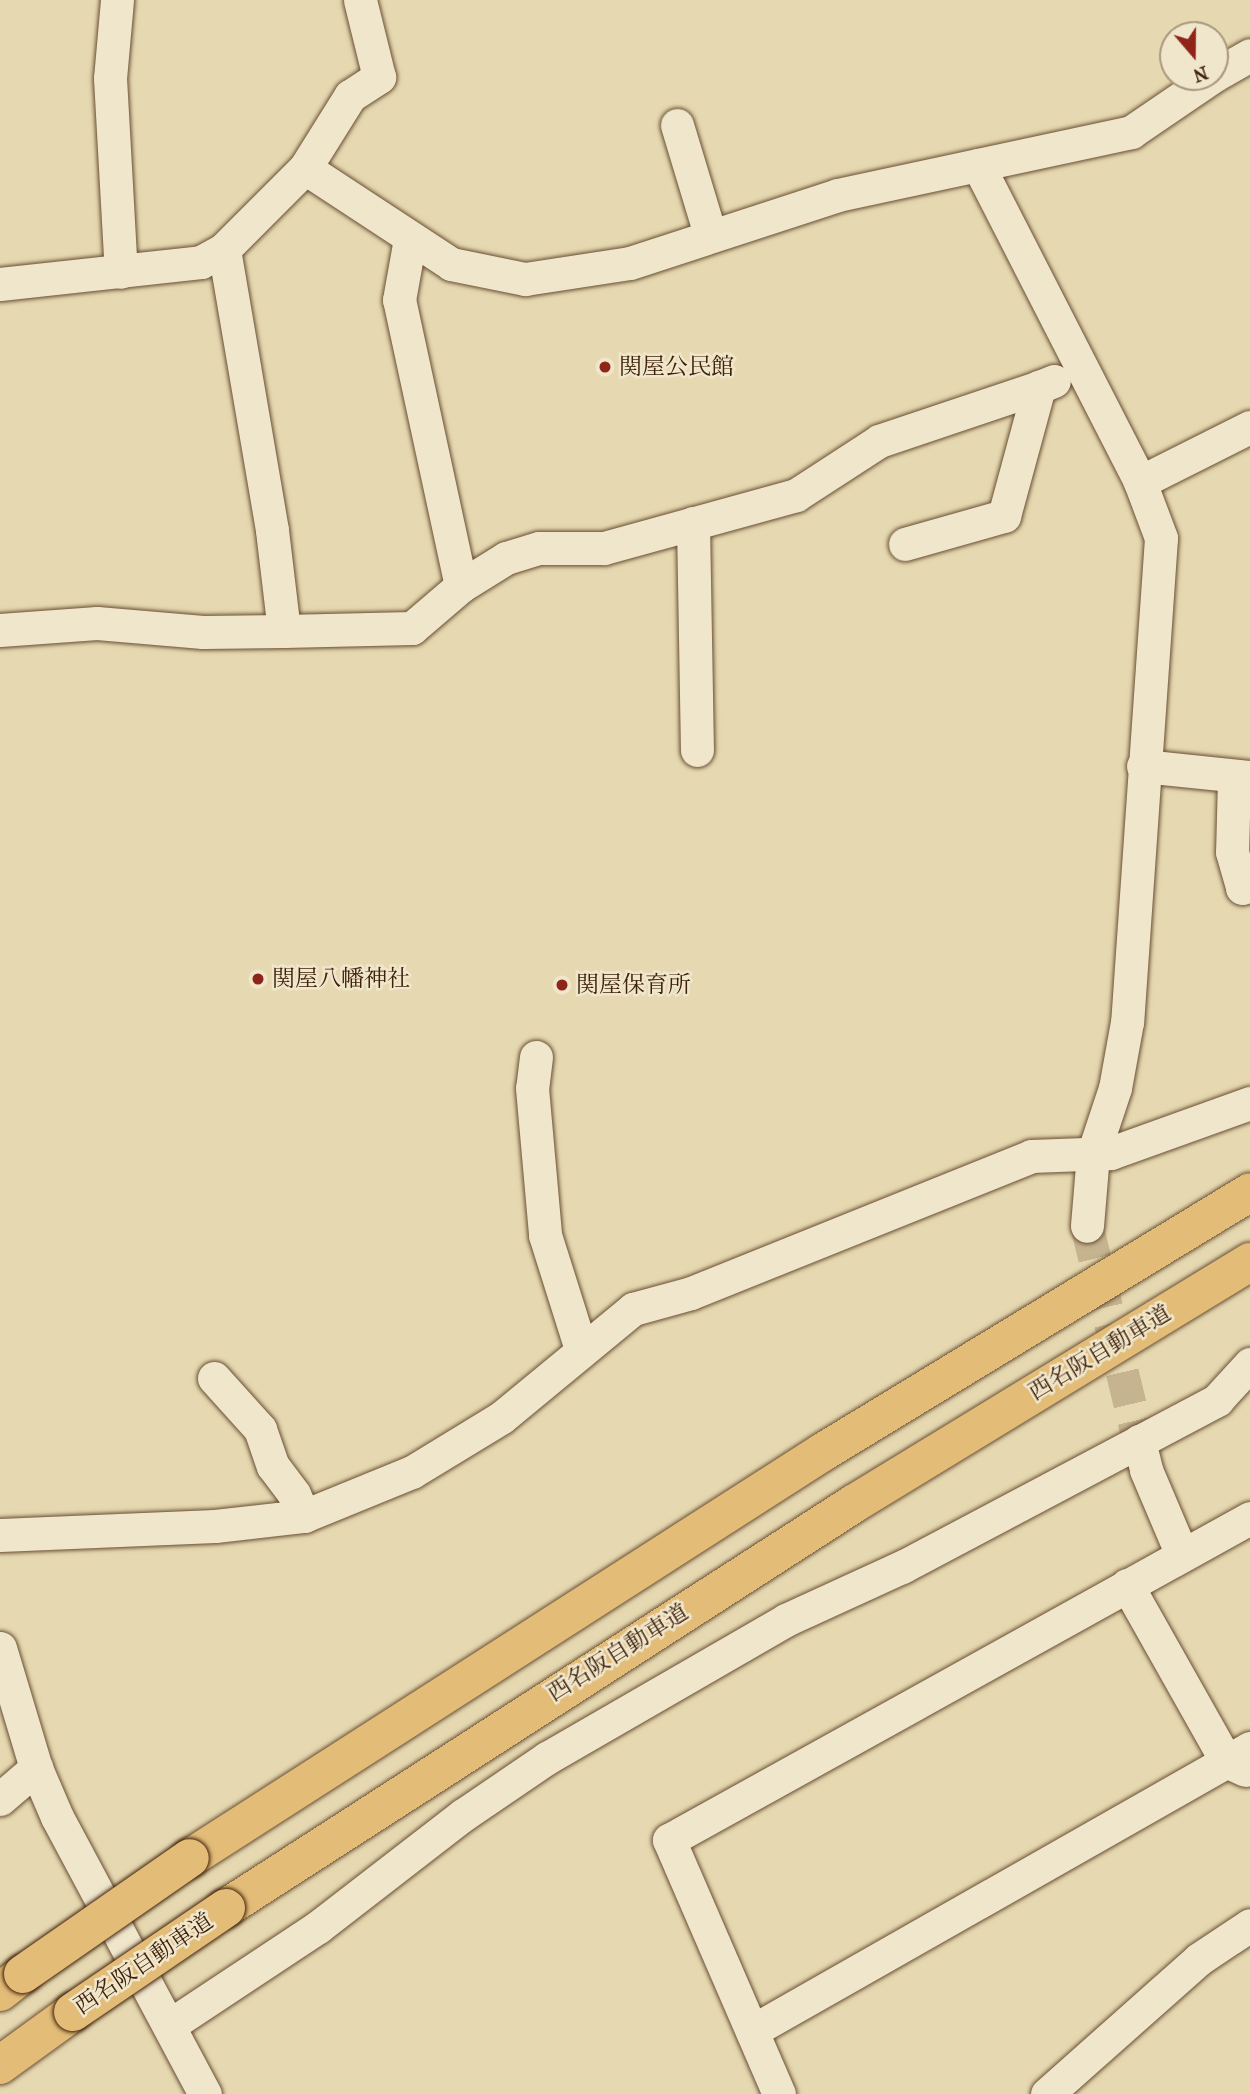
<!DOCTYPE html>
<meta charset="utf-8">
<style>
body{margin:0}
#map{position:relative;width:1250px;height:2094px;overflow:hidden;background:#e6d9b1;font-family:"IM FELL French Canon","Noto Serif JP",serif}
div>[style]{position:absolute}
.street-tunnel>*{height:33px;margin-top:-16.5px;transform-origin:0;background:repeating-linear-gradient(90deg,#c5b48f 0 33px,transparent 0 50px)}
.roads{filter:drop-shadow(0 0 2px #694e33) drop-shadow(0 0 2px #694e33)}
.street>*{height:33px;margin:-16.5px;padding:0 16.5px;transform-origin:16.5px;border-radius:16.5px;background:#efe6cc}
.highway>*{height:38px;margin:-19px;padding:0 19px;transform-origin:19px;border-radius:19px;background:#e3bc78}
.bridges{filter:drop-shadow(0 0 2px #3f2009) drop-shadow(0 0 2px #3f2009)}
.highway-bridge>*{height:38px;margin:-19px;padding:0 19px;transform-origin:19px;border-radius:19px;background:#e3bc78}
.dots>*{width:19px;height:19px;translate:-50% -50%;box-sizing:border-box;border:4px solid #efe6cc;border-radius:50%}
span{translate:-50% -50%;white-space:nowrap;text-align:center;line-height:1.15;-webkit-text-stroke:5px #efe6cc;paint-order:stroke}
.poi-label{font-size:23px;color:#3f2009}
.left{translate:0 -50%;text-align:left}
.street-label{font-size:23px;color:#3f2009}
.north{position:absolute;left:1159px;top:21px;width:70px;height:70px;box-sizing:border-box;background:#efe6cc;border:2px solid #a9977e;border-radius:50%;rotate:160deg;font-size:19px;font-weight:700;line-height:28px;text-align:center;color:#3f2009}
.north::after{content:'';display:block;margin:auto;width:24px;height:32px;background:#8f2418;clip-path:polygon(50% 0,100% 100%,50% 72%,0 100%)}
</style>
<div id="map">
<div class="street-tunnel">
<div style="left:1087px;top:1226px;width:221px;rotate:76.4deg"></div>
</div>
<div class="roads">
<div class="street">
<div style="left:117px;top:0;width:78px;rotate:95.1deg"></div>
<div style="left:110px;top:78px;width:194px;rotate:86.8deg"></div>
<div style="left:1215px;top:75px;width:40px;rotate:-29.7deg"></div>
<div style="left:677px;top:125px;width:114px;rotate:73.2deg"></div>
<div style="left:978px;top:165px;width:356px;rotate:62.9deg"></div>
<div style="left:1140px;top:482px;width:60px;rotate:69.4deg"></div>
<div style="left:1161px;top:538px;width:485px;rotate:94deg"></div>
<div style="left:1127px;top:1022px;width:67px;rotate:100.3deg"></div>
<div style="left:1115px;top:1088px;width:70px;rotate:108.4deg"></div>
<div style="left:1093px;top:1154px;width:72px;rotate:94.8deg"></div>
<div style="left:305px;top:168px;width:85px;rotate:-58deg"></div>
<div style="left:350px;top:96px;width:35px;rotate:-33deg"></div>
<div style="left:379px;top:77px;width:79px;rotate:-103.9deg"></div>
<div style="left:0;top:284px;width:202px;rotate:-6.2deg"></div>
<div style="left:201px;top:262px;width:26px;rotate:-29deg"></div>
<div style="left:224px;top:249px;width:115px;rotate:-45deg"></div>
<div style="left:305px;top:168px;width:175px;rotate:33.3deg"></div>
<div style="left:451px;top:264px;width:76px;rotate:11.5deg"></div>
<div style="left:525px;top:279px;width:106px;rotate:-8.7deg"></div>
<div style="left:630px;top:263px;width:219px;rotate:-18.1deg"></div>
<div style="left:838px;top:195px;width:300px;rotate:-12.1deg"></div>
<div style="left:1131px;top:132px;width:98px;rotate:-34.2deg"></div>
<div style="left:1140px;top:482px;width:123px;rotate:-26.6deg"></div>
<div style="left:693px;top:523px;width:227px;rotate:89deg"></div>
<div style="left:905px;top:544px;width:103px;rotate:-15.8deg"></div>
<div style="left:1004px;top:516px;width:134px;rotate:-74.8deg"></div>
<div style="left:1039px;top:387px;width:16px;rotate:-22deg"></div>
<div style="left:461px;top:586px;width:53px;rotate:-31.9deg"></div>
<div style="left:506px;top:558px;width:34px;rotate:-17deg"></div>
<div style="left:539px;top:548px;width:65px"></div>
<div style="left:604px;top:548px;width:199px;rotate:-15.4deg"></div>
<div style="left:796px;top:495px;width:99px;rotate:-33deg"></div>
<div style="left:879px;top:441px;width:169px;rotate:-18.6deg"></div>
<div style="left:0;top:630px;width:97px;rotate:-4.1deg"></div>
<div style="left:97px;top:623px;width:106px;rotate:4.9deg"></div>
<div style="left:203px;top:632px;width:81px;rotate:-0.7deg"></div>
<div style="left:284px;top:631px;width:102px;rotate:-96.8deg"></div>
<div style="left:272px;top:530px;width:285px;rotate:-99.7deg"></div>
<div style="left:284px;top:631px;width:128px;rotate:-1.3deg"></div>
<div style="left:412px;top:628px;width:65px;rotate:-40.6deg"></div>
<div style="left:461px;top:586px;width:293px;rotate:-102.2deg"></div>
<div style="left:399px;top:300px;width:62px;rotate:-79.8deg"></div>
<div style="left:1143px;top:766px;width:108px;rotate:5.9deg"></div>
<div style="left:1234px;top:778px;width:74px;rotate:91.5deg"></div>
<div style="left:1232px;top:852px;width:37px;rotate:74deg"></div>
<div style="left:1242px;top:888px;width:9px;rotate:-21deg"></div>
<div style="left:536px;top:1057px;width:31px;rotate:97deg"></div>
<div style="left:532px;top:1088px;width:148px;rotate:84.9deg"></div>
<div style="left:545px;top:1235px;width:120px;rotate:72.5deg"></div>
<div style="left:214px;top:1378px;width:69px;rotate:48deg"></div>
<div style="left:260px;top:1429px;width:39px;rotate:71deg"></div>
<div style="left:273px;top:1466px;width:35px;rotate:53deg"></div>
<div style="left:294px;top:1494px;width:24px;rotate:66deg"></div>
<div style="left:1139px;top:1441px;width:30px;rotate:76deg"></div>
<div style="left:1146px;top:1470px;width:92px;rotate:67deg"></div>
<div style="left:0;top:1535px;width:215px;rotate:-2.4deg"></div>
<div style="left:215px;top:1526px;width:90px;rotate:-6.4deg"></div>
<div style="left:304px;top:1516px;width:117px;rotate:-22.2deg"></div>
<div style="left:412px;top:1472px;width:105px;rotate:-31.4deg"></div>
<div style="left:502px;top:1417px;width:170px;rotate:-39.5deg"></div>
<div style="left:633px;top:1309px;width:60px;rotate:-15.4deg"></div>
<div style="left:691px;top:1293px;width:367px;rotate:-21.9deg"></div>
<div style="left:1031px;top:1156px;width:80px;rotate:-2.1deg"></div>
<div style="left:1111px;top:1153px;width:148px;rotate:-19.8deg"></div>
<div style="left:1127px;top:1585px;width:202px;rotate:60.6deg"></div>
<div style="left:1226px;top:1761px;width:21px;rotate:25deg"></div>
<div style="left:0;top:1648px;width:125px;rotate:73.3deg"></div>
<div style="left:36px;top:1768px;width:53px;rotate:66.8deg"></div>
<div style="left:57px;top:1817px;width:314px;rotate:61.9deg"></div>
<div style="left:0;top:1799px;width:48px;rotate:-40.7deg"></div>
<div style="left:170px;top:2025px;width:178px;rotate:-33.5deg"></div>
<div style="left:318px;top:1927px;width:183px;rotate:-37.7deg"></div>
<div style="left:463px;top:1815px;width:102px;rotate:-34.2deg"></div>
<div style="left:547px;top:1758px;width:276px;rotate:-30deg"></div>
<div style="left:786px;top:1620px;width:128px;rotate:-24.6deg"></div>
<div style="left:902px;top:1567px;width:357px;rotate:-27.9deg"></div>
<div style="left:1217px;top:1400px;width:49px;rotate:-47.5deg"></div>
<div style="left:752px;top:2031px;width:573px;rotate:-29.61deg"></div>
<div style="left:779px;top:2094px;width:277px;rotate:-113.4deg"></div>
<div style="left:669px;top:1840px;width:664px;rotate:-29deg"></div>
<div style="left:1047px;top:2094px;width:203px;rotate:-41.6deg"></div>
<div style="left:1199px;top:1959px;width:61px;rotate:-33.7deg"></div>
</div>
<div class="highway">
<div style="left:190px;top:1858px;width:752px;rotate:-32.68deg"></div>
<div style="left:823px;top:1452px;width:500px;rotate:-31.3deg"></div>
<div style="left:226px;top:1908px;width:748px;rotate:-32.78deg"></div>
<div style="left:855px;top:1503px;width:463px;rotate:-31.4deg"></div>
<div style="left:0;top:1992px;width:29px;rotate:-38deg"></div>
<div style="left:0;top:2065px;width:90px;rotate:-36deg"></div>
</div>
</div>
<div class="bridges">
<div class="highway-bridge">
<div style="left:23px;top:1974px;width:203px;rotate:-34.8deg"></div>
<div style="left:73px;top:2012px;width:185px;rotate:-34.2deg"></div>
</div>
</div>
<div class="dots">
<div style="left:605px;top:367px;background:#8f2418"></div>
<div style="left:258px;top:979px;background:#8f2418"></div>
<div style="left:562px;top:985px;background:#8f2418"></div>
</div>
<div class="poi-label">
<span class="left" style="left:619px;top:367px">関屋公民館</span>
<span class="left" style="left:272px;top:979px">関屋八幡神社</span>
<span class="left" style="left:576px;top:985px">関屋保育所</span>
</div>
<div class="street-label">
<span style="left:1100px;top:1353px;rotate:-31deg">西名阪自動車道</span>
<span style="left:618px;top:1653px;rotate:-32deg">西名阪自動車道</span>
<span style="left:144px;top:1964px;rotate:-34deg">西名阪自動車道</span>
</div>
<div class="north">N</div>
</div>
